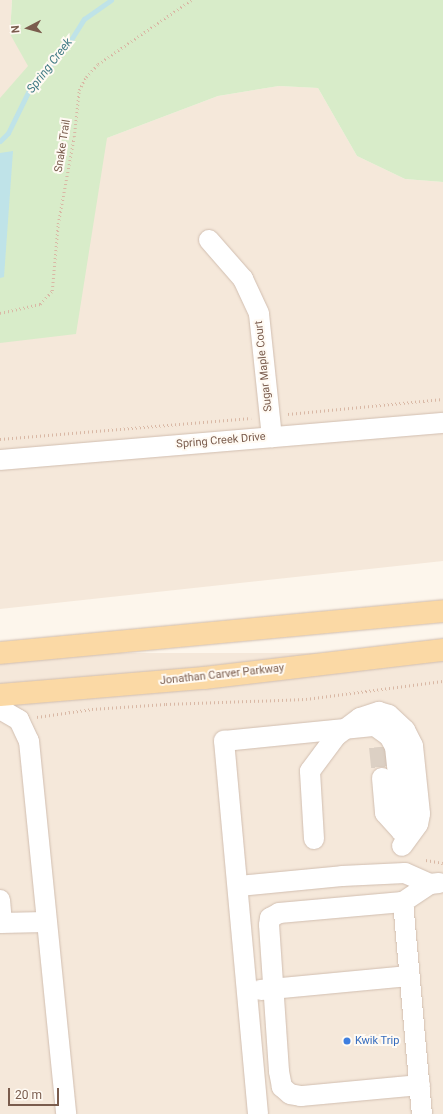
<!DOCTYPE html>
<style>
body{margin:0}
#map{position:relative;width:443px;height:1114px;overflow:hidden;background:#fdf6ec;font-family:Roboto,sans-serif}
div>[style]{position:absolute}
.residential>*{inset:0;background:#f5e8da;transform-origin:0 0}
.green>*{inset:0;background:#d8ecc9}
.water>*{inset:0;background:#bfe3e8}
.stream>*{height:5px;margin:-2.5px;padding:0 2.5px;transform-origin:2.5px;border-radius:2.5px;background:#bfe3e8}
.minor-tunnel>*{height:20px;margin-top:-10px;transform-origin:0;background:repeating-linear-gradient(90deg,#dcd0c4 0 20px,transparent 0 30px)}
.path>*{height:2.5px;margin-top:-1.25px;transform-origin:0;background:repeating-linear-gradient(90deg,#d9b8a5 0 1px,transparent 0 4px)}
.roads{filter:drop-shadow(0 0 1px #d1beb0) drop-shadow(0 0 1px #d1beb0)}
.minor>*{height:20px;margin:-10px;padding:0 10px;transform-origin:10px;border-radius:10px;background:#fff}
.major>*{height:22px;margin:-11px;padding:0 11px;transform-origin:11px;border-radius:11px;background:#fbd9a5}
.dots>*{width:11px;height:11px;translate:-50% -50%;box-sizing:border-box;border:2px solid #fffaf3;border-radius:50%}
span{translate:-50% -50%;white-space:nowrap;text-align:center;line-height:1.15;-webkit-text-stroke:4px #fffaf3;paint-order:stroke}
.street-label{font-size:11px;color:#7a5c4d}
.shop-label{font-size:11px;color:#366cbe}
.left{translate:0 -50%;text-align:left}
.water-label{font-size:12px;color:#437c86;font-style:italic}
.north{position:absolute;left:8px;top:8px;width:40px;height:40px;-webkit-text-stroke:3px #fffaf3;paint-order:stroke;rotate:264deg;font-size:11px;font-weight:700;line-height:16px;text-align:center;color:#7a5c4d}
.north::after{content:'';display:block;margin:auto;width:14px;height:18px;background:#7a5c4d;clip-path:polygon(50% 0,100% 100%,50% 72%,0 100%)}
.scale{position:absolute;left:8px;top:1088px;width:51px;height:18px;box-sizing:border-box;border:2px solid #7a5c4d;border-top:0;padding-left:5px;font-size:12px;line-height:14px;white-space:nowrap;color:#7a5c4d;-webkit-text-stroke:3px #fffaf3;paint-order:stroke}
</style>
<div id="map">
<div class="residential">
<div style="clip-path:polygon(0 0,12px 0,10px 34px,107px 138px,218px 96px,279px 86px,318px 88px,357px 156px,405px 179px,443px 182px,443px 561px,0 609px)"></div>
<div style="left:443px;top:653px;width:461px;height:445px;rotate:90deg"></div>
</div>
<div class="green">
<div style="clip-path:polygon(12px 0,443px 0,443px 182px,405px 179px,357px 156px,318px 88px,279px 86px,218px 96px,107px 138px,76px 334px,0 343px,0 98px,28px 66px,10px 34px)"></div>
</div>
<div class="water">
<div style="clip-path:polygon(13px 151px,4px 277px,0 278px,0 153px)"></div>
</div>
<div class="stream">
<div style="left:0;top:141px;width:11px;rotate:-45deg"></div>
<div style="left:8px;top:133px;width:50px;rotate:-63.9deg"></div>
<div style="left:30px;top:88px;width:56px;rotate:-48.6deg"></div>
<div style="left:67px;top:46px;width:32px;rotate:-58deg"></div>
<div style="left:84px;top:19px;width:33px;rotate:-35deg"></div>
</div>
<div class="minor-tunnel">
<div style="left:379px;top:747px;width:31px;rotate:84deg"></div>
</div>
<div class="path">
<div style="left:0;top:313px;width:41px;rotate:-12.7deg"></div>
<div style="left:40px;top:304px;width:18px;rotate:-47deg"></div>
<div style="left:52px;top:291px;width:67px;rotate:-84.9deg"></div>
<div style="left:58px;top:224px;width:88px;rotate:-79.6deg"></div>
<div style="left:74px;top:137px;width:47px;rotate:-83.9deg"></div>
<div style="left:79px;top:90px;width:15px;rotate:-62deg"></div>
<div style="left:86px;top:77px;width:18px;rotate:-47deg"></div>
<div style="left:98px;top:64px;width:113px;rotate:-34.5deg"></div>
<div style="left:288px;top:414px;width:156px;rotate:-5.5deg"></div>
<div style="left:0;top:439px;width:252px;rotate:-4.8deg"></div>
<div style="left:37px;top:717px;width:56px;rotate:-8.3deg"></div>
<div style="left:92px;top:709px;width:74px;rotate:-3.9deg"></div>
<div style="left:166px;top:704px;width:140px;rotate:-2deg"></div>
<div style="left:306px;top:699px;width:138px;rotate:-7.5deg"></div>
<div style="left:426px;top:860px;width:17px;rotate:10deg"></div>
</div>
<div class="roads">
<div class="minor">
<div style="left:209px;top:240px;width:52px;rotate:48.9deg"></div>
<div style="left:243px;top:279px;width:38px;rotate:65deg"></div>
<div style="left:259px;top:314px;width:124px;rotate:84deg"></div>
<div style="left:0;top:460px;width:445px;rotate:-4.8deg"></div>
<div style="left:0;top:709px;width:22px;rotate:30deg"></div>
<div style="left:19px;top:720px;width:23px;rotate:65deg"></div>
<div style="left:29px;top:741px;width:375px;rotate:84.3deg"></div>
<div style="left:382px;top:778px;width:35px;rotate:85deg"></div>
<div style="left:385px;top:813px;width:24px;rotate:48deg"></div>
<div style="left:314px;top:839px;width:68px;rotate:-93.4deg"></div>
<div style="left:310px;top:771px;width:44px;rotate:-53.4deg"></div>
<div style="left:336px;top:736px;width:30px;rotate:-37deg"></div>
<div style="left:360px;top:718px;width:20px;rotate:-18deg"></div>
<div style="left:379px;top:712px;width:10px;rotate:17deg"></div>
<div style="left:389px;top:715px;width:22px;rotate:43deg"></div>
<div style="left:405px;top:730px;width:18px;rotate:63deg"></div>
<div style="left:413px;top:746px;width:68px;rotate:84.1deg"></div>
<div style="left:420px;top:814px;width:10px;rotate:101deg"></div>
<div style="left:418px;top:824px;width:27px;rotate:126deg"></div>
<div style="left:239px;top:886px;width:103px;rotate:-5.5deg"></div>
<div style="left:342px;top:876px;width:63px;rotate:-2.7deg"></div>
<div style="left:405px;top:873px;width:27px;rotate:24deg"></div>
<div style="left:430px;top:884px;width:9px;rotate:-6deg"></div>
<div style="left:0;top:900px;width:23px;rotate:85deg"></div>
<div style="left:403px;top:902px;width:213px;rotate:84.9deg"></div>
<div style="left:0;top:923px;width:46px;rotate:-1.2deg"></div>
<div style="left:260px;top:990px;width:150px;rotate:-5.4deg"></div>
<div style="left:420px;top:1085px;width:120px;rotate:174.7deg"></div>
<div style="left:301px;top:1096px;width:11px;rotate:-170deg"></div>
<div style="left:290px;top:1094px;width:11px;rotate:-139deg"></div>
<div style="left:282px;top:1087px;width:16px;rotate:-101deg"></div>
<div style="left:279px;top:1071px;width:146px;rotate:-93.9deg"></div>
<div style="left:269px;top:925px;width:7px;rotate:-82deg"></div>
<div style="left:270px;top:918px;width:10px;rotate:-29deg"></div>
<div style="left:279px;top:913px;width:124px;rotate:-5.1deg"></div>
<div style="left:403px;top:902px;width:32px;rotate:-34deg"></div>
<div style="left:258px;top:1114px;width:375px;rotate:-95.2deg"></div>
<div style="left:224px;top:741px;width:152px;rotate:-5.7deg"></div>
<div style="left:375px;top:726px;width:17px;rotate:36deg"></div>
<div style="left:389px;top:736px;width:13px;rotate:61deg"></div>
<div style="left:395px;top:747px;width:65px;rotate:83.9deg"></div>
<div style="left:402px;top:812px;width:19px;rotate:93deg"></div>
</div>
<div class="major">
<div style="left:0;top:653px;width:445px;rotate:-5.4deg"></div>
<div style="left:0;top:695px;width:205px;rotate:-4.8deg"></div>
<div style="left:204px;top:678px;width:241px;rotate:-6.7deg"></div>
</div>
</div>
<div class="dots">
<div style="left:347px;top:1041px;background:#3f7fe0"></div>
</div>
<div class="street-label">
<span style="left:63px;top:146px;rotate:-81deg">Snake Trail</span>
<span style="left:264px;top:366px;rotate:-96deg">Sugar Maple Court</span>
<span style="left:221px;top:441px;rotate:-5deg">Spring Creek Drive</span>
<span style="left:222px;top:675px;rotate:-6deg">Jonathan Carver Parkway</span>
</div>
<div class="shop-label">
<span class="left" style="left:355px;top:1041px">Kwik Trip</span>
</div>
<div class="water-label">
<span style="left:50px;top:66px;rotate:-52deg">Spring Creek</span>
</div>
<div class="north">N</div>
<div class="scale">20 m</div>
</div>
